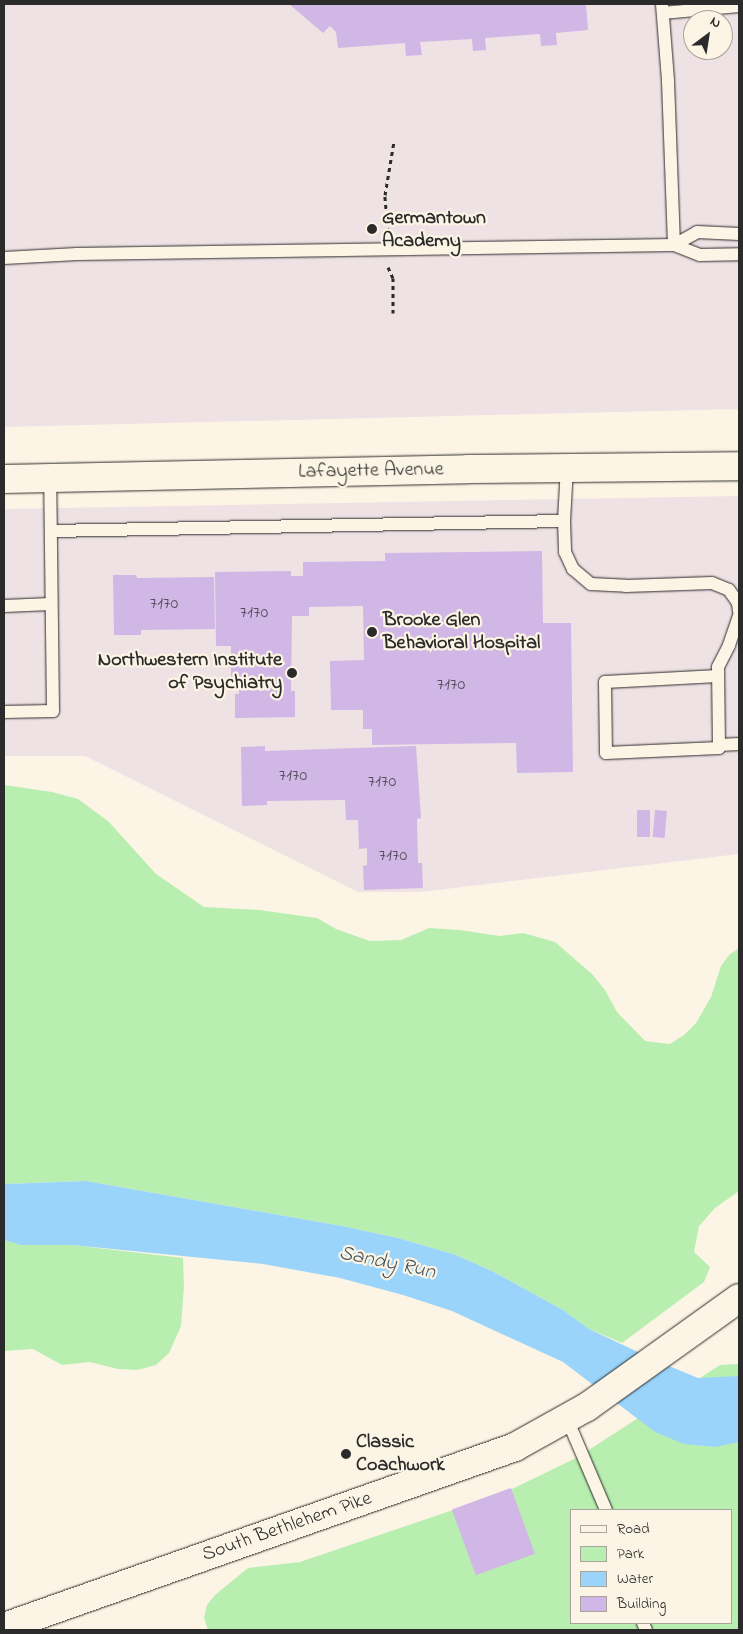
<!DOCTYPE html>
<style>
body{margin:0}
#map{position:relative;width:743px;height:1634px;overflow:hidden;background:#fcf5e5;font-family:"Indie Flower",sans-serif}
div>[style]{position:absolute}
.built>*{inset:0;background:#efe2e5}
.green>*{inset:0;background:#b8eeb0}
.water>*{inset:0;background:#9bd4fb}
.building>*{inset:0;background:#d1b7e5;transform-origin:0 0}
.path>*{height:3px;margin-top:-1.5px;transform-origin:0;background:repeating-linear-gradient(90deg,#2b2b2b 0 4px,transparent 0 8px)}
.roads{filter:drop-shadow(0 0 1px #2b2b2b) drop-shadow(0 0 1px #2b2b2b)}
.service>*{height:12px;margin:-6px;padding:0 6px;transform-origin:6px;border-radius:6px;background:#fcf5e5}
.secondary>*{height:28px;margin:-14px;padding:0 14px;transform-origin:14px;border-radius:14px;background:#fcf5e5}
.primary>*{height:28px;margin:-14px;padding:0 14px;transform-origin:14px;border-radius:14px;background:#fcf5e5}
.dots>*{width:14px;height:14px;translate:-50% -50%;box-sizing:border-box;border:2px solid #fcf5e5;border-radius:50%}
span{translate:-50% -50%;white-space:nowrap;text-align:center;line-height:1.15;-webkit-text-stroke:4.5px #fcf5e5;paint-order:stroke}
.number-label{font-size:18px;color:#544e5a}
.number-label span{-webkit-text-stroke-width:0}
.poi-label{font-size:20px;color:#2b2b2b;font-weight:700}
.left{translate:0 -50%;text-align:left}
.right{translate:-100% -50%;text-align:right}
.street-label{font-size:20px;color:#2b2b2b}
.water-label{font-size:21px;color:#47555f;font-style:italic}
.frame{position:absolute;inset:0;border:5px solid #2b2b2b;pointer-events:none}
.legend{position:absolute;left:570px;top:1509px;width:162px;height:115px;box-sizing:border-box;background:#fcf5e5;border:1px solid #a8a49b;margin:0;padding:6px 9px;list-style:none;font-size:15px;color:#2b2b2b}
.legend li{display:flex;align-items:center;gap:10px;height:25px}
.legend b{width:25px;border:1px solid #a8a49b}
.north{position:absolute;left:683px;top:10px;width:50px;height:50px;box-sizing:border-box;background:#fcf5e5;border:1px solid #a8a49b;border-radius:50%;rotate:31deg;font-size:14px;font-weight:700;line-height:20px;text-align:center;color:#2b2b2b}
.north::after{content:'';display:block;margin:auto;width:18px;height:22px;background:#2b2b2b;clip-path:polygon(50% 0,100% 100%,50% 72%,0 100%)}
</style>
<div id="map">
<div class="built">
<div style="clip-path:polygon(evenodd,4px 4px,739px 4px,739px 409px,4px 427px,4px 4px,693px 20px,723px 20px,723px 50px,693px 50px,693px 20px)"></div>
<div style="clip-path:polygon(739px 496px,739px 854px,421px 892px,358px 892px,85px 756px,4px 756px,4px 509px)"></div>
</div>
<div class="green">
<div style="clip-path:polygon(4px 785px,52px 792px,78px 799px,108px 821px,156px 874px,204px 907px,259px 910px,317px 918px,336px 929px,370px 941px,401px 940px,429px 928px,460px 930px,499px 936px,523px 933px,555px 942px,592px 974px,605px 990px,617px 1012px,645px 1041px,670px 1044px,684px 1035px,696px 1023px,711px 997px,721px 966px,729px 955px,739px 948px,739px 1191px,715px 1208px,699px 1226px,694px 1252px,710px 1267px,704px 1282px,622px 1343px,589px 1329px,563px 1310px,494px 1272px,456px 1255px,398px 1238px,342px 1226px,86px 1181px,4px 1184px)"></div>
<div style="clip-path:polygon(4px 1240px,22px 1245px,72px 1245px,183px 1258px,184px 1286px,181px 1326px,169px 1353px,156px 1365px,137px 1370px,118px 1369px,90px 1362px,62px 1365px,33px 1349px,4px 1351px)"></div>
<div style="clip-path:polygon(evenodd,739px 1364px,739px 1630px,208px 1630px,204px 1618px,207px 1605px,215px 1595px,248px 1568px,300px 1562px,506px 1492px,578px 1457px,720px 1365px,739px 1364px,572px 1510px,732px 1510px,732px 1623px,572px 1623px,572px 1510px)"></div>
</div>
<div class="water">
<div style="clip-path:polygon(86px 1181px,342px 1226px,398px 1238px,456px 1255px,494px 1272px,563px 1310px,589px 1329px,657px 1361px,698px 1378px,739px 1376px,739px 1442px,715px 1447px,684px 1444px,655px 1432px,563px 1362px,452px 1311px,403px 1295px,340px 1278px,263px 1264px,72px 1245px,21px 1245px,4px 1240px,4px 1184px)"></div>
</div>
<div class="building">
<div style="clip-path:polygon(289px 4px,586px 4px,588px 30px,556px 33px,557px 45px,541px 46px,540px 34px,485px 38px,486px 50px,473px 51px,472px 39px,420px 42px,422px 55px,406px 56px,405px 43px,338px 48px,336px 32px,330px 26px,323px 33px)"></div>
<div style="clip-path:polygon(542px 551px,543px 623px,571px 623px,573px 772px,517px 773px,516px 743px,372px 745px,372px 729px,363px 729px,363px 710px,331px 710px,330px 661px,364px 660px,363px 606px,309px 607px,309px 616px,292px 616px,291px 691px,295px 691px,295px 717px,235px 718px,235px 694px,239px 694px,239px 679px,231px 679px,231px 646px,216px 646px,215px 572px,291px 571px,291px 576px,303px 576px,303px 562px,385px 561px,385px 553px)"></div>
<div style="clip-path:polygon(113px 575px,136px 575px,137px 578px,214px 577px,215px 629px,141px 630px,141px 635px,114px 635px)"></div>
<div style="clip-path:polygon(265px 746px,265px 751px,416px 746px,421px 818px,417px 819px,418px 863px,422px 863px,423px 888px,364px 890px,363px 866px,367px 865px,367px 848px,359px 849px,358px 820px,346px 820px,345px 800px,267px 801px,267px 805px,242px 806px,241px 747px)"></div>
<div style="left:637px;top:810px;width:13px;height:27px"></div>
<div style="left:655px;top:810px;width:12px;height:27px;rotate:5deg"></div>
<div style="left:511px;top:1488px;width:70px;height:63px;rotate:70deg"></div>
</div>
<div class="path">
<div style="left:388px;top:232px;width:37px;rotate:-95deg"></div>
<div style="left:385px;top:195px;width:55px;rotate:-80.5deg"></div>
<div style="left:388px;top:267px;width:12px;rotate:66deg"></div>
<div style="left:393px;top:278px;width:35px;rotate:90deg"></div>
</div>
<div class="roads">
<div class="service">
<div style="left:662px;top:4px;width:77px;rotate:85.5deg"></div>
<div style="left:668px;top:81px;width:164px;rotate:87.9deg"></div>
<div style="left:663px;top:13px;width:76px;rotate:-5.3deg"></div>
<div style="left:674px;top:245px;width:26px;rotate:-29deg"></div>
<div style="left:697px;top:232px;width:42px;rotate:2.7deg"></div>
<div style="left:4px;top:258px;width:73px;rotate:-3.1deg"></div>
<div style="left:77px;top:254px;width:597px;rotate:-0.86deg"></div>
<div style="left:674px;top:245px;width:28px;rotate:21deg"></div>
<div style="left:700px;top:255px;width:39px;rotate:-1deg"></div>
<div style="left:567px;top:467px;width:54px;rotate:93.2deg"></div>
<div style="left:564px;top:521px;width:31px;rotate:88deg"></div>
<div style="left:565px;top:552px;width:19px;rotate:65deg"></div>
<div style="left:573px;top:569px;width:23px;rotate:40deg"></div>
<div style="left:591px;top:584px;width:35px;rotate:3deg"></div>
<div style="left:626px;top:586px;width:86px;rotate:-2deg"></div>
<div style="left:712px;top:583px;width:18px;rotate:22deg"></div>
<div style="left:729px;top:590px;width:16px;rotate:55deg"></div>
<div style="left:738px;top:603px;width:8px;rotate:83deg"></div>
<div style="left:51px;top:531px;width:513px;rotate:-1.12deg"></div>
<div style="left:4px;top:606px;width:47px;rotate:-2.4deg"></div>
<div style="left:718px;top:676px;width:113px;rotate:177deg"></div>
<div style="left:605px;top:682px;width:71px;rotate:89.2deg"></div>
<div style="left:606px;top:753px;width:113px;rotate:-2.5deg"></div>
<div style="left:719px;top:748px;width:81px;rotate:-90.7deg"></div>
<div style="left:718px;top:667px;width:25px;rotate:-63deg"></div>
<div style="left:729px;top:645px;width:31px;rotate:-71deg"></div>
<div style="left:4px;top:712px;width:49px;rotate:-1.2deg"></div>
<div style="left:53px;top:711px;width:232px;rotate:-90.7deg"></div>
<div style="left:719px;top:745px;width:20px;rotate:-3deg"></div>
<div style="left:567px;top:1419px;width:99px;rotate:66.8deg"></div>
<div style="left:643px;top:1623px;width:8px;rotate:67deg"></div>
</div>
<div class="secondary">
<div style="left:4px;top:479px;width:464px;rotate:-1.2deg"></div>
<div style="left:468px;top:469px;width:271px;rotate:-0.6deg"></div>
</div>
<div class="primary">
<div style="left:4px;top:1627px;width:542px;rotate:-19.4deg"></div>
<div style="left:515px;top:1447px;width:82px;rotate:-29.1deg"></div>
<div style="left:587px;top:1407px;width:187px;rotate:-35.6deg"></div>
</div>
</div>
<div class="dots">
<div style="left:372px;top:229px;background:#2b2b2b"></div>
<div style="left:372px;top:632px;background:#2b2b2b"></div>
<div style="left:292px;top:673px;background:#2b2b2b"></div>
<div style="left:346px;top:1454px;background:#2b2b2b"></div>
</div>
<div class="number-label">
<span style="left:164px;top:604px">7170</span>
<span style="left:254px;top:613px">7170</span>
<span style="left:451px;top:685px">7170</span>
<span style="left:293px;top:776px">7170</span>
<span style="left:382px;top:782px">7170</span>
<span style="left:393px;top:856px">7170</span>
</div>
<div class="poi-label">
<span class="left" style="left:382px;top:230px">Germantown<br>Academy</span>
<span class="left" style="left:383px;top:632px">Brooke Glen<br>Behavioral Hospital</span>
<span class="right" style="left:282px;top:672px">Northwestern Institute<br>of Psychiatry</span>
<span class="left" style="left:356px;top:1454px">Classic<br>Coachwork</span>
</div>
<div class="street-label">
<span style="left:371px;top:471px;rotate:-1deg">Lafayette Avenue</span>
<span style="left:287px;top:1527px;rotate:-19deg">South Bethlehem Pike</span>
</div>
<div class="water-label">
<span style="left:387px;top:1263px;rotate:12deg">Sandy Run</span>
</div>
<div class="frame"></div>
<ul class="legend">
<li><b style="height:6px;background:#fcf5e5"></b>Road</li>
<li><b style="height:14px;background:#b8eeb0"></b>Park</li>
<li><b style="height:14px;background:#9bd4fb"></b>Water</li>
<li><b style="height:14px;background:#d1b7e5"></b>Building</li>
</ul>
<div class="north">N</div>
</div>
